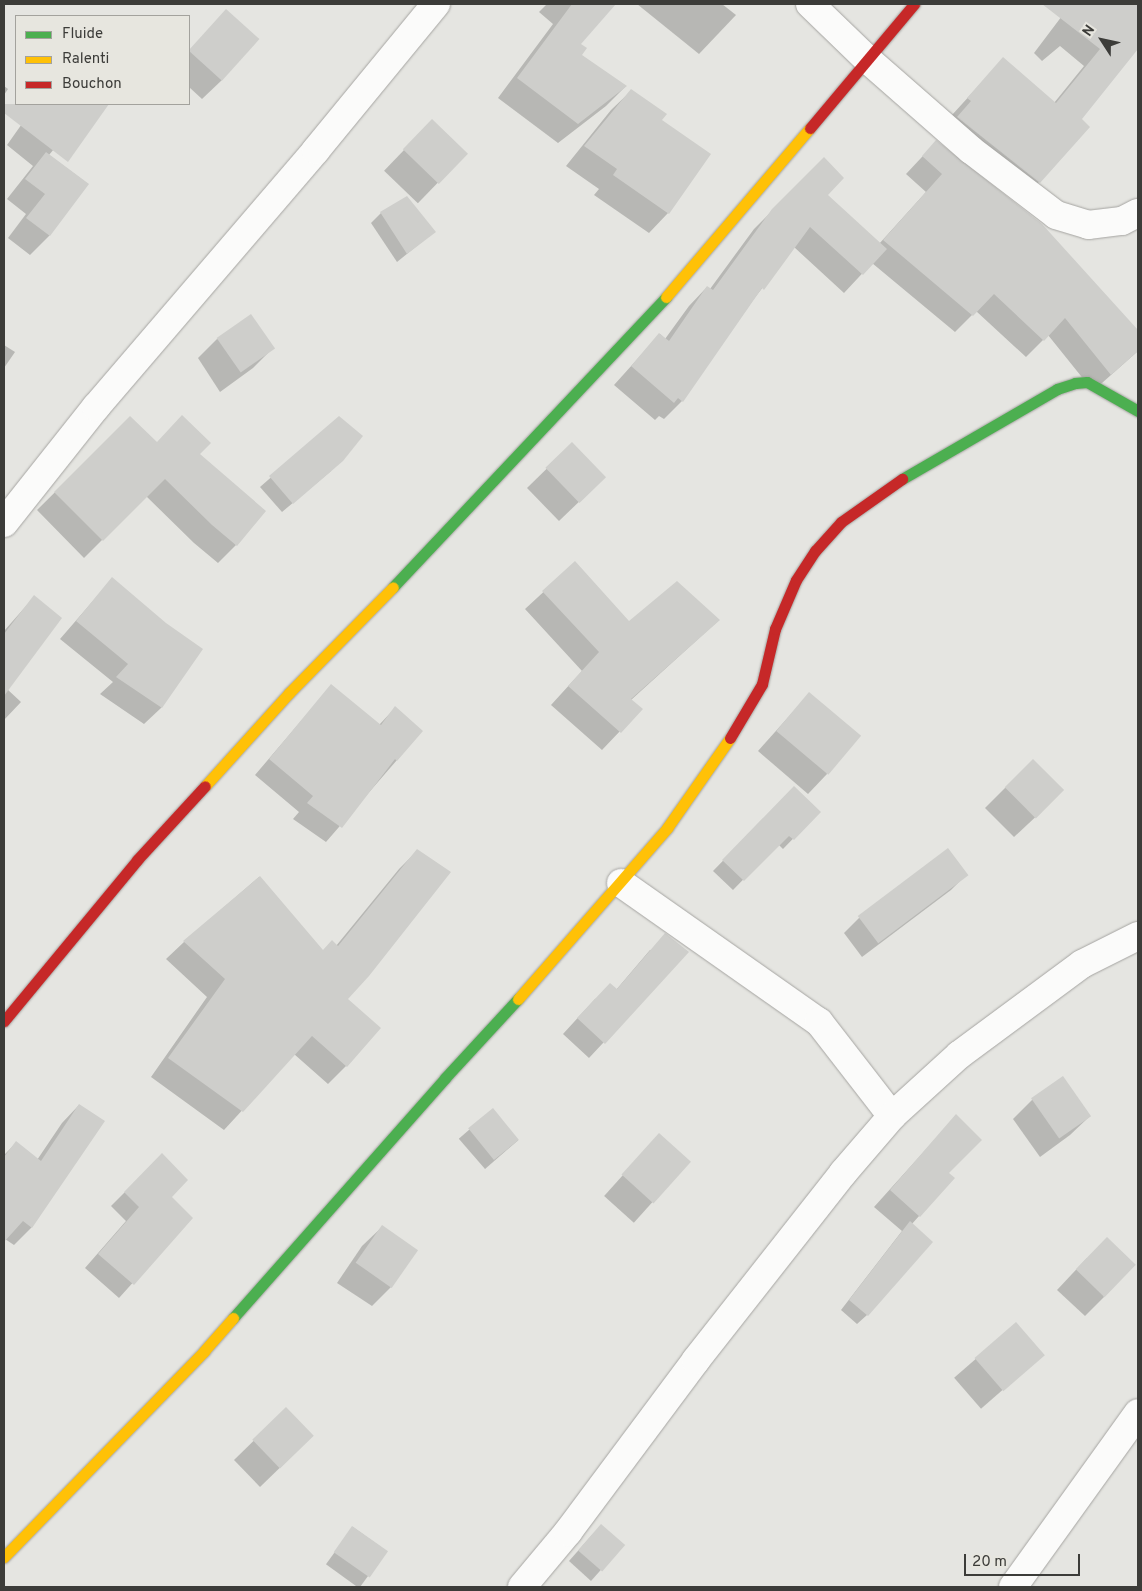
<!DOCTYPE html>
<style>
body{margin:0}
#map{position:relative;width:1142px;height:1591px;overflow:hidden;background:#e5e5e1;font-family:Overpass,sans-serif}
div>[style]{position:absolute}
.shadow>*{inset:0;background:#0003;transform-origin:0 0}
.building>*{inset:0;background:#cececb;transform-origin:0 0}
.roads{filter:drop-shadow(0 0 1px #a5a4a1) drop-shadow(0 0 1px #a5a4a1)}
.street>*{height:28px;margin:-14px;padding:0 14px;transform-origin:14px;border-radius:14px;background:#fbfbfa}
.fast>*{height:11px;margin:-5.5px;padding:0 5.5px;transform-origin:5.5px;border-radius:5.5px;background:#4caf50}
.slow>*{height:11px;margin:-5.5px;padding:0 5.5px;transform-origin:5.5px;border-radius:5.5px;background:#ffc107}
.jam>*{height:11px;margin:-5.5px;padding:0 5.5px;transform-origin:5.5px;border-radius:5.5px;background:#c62828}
span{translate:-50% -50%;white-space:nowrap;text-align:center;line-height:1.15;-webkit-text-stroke:4px #e7e6df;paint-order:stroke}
.frame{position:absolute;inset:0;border:5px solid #3c3c39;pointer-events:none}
.legend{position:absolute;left:15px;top:15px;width:175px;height:90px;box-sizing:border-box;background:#e7e6df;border:1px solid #a3a29d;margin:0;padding:6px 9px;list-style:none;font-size:15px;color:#3c3c39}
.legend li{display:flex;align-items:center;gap:10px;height:25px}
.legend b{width:25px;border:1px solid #a3a29d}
.north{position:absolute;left:1077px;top:15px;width:50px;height:50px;-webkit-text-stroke:4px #e7e6df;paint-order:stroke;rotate:305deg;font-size:14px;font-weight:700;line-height:20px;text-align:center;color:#3c3c39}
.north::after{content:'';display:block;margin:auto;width:18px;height:22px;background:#3c3c39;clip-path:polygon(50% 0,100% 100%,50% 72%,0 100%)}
.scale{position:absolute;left:964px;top:1554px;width:116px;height:22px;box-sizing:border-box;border:2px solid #3c3c39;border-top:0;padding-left:6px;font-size:15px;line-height:18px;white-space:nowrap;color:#3c3c39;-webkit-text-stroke:4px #e7e6df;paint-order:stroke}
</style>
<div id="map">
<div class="shadow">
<div style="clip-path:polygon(547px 4px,614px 4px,579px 44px,581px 55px,625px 87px,606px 106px,558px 143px,498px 98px,553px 24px,539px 12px)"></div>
<div style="clip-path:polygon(637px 4px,722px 4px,736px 15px,699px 54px)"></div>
<div style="clip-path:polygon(1071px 4px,1135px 4px,1138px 6px,1138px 47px,1080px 119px,1039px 182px,1022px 198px,941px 134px,955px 118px,952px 115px,1003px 59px,1054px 103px,1084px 66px,1060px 46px,1042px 61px,1034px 53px)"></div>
<div style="clip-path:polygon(226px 11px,222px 80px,202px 99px,189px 87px,189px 51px)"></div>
<div style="clip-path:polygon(4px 86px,8px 89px,4px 95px)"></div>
<div style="clip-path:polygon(631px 91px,668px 213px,649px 233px,594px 195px,599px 189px,566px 166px,611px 110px)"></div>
<div style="clip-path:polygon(36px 104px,91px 104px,49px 155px,88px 184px,49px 236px,30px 255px,8px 238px,26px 214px,7px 199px,33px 166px,7px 145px)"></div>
<div style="left:432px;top:121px;width:47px;height:69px;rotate:44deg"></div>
<div style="clip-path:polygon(936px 142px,1041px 225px,1138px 332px,1138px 351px,1093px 391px,1048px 335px,1026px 357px,976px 311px,955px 332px,872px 263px,844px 293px,794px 247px,753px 300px,682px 401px,664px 419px,659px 416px,655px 420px,614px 385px,660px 334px,665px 339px,689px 306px,707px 287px,710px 289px,754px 229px,824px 159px,826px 195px,879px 244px,926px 192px,906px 174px)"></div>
<div style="clip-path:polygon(381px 213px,434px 232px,397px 262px,371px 223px)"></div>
<div style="clip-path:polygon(217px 339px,273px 348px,253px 368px,220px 392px,198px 358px)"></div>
<div style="clip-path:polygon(4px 345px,15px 352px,4px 368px)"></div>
<div style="clip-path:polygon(130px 418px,156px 443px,198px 454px,236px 545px,218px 563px,194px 543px,146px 496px,84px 558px,37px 510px)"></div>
<div style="clip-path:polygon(339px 418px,331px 471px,282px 512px,260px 487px)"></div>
<div style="clip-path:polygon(572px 444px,585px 496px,559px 521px,527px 488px)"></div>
<div style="clip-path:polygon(575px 563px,629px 623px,719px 620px,631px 700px,641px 709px,602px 750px,551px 705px,582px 671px,525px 609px)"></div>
<div style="clip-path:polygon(112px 579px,165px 624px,201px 649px,161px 708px,144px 724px,100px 694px,113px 682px,60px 639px)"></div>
<div style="clip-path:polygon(34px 597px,7px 689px,21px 702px,4px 720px,4px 631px)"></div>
<div style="clip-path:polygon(331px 686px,379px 725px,395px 708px,397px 760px,326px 842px,293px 819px,299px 812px,255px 775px)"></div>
<div style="clip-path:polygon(809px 694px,827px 774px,808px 794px,758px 751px)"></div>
<div style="clip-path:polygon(1033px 760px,1043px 810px,1014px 837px,985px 808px)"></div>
<div style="clip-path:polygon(794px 788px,819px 812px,783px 849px,778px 844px,733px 890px,713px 871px)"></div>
<div style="clip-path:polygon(417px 851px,346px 999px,346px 1066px,328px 1084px,294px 1054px,224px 1130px,151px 1077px,207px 997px,166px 959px,184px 942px,259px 877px,323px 951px,336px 946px,399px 869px)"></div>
<div style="clip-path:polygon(967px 874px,951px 890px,862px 957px,844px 933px,859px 918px)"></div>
<div style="clip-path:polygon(650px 950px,688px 952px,589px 1058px,563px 1034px,595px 999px,616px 990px)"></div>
<div style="clip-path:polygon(1063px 1078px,1090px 1116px,1070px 1135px,1040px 1157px,1013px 1119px,1032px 1100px)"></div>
<div style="clip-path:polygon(79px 1105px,103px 1121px,31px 1228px,14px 1245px,5px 1239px,4px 1240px,4px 1155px,16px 1143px,37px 1160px,62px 1123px)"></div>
<div style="left:492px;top:1110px;width:40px;height:44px;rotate:49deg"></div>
<div style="clip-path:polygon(956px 1116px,947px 1173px,953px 1178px,911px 1225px,867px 1315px,857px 1324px,841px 1310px,902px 1231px,874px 1207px)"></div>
<div style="left:659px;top:1135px;width:40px;height:82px;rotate:42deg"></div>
<div style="clip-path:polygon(162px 1155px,170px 1197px,191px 1218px,119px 1298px,85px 1268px,126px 1221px,111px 1206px)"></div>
<div style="clip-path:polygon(382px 1227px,391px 1287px,372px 1306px,337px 1283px,362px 1246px)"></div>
<div style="clip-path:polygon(1087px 1258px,1104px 1297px,1085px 1316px,1057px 1290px)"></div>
<div style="left:1016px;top:1324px;width:41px;height:82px;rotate:49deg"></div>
<div style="clip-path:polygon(286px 1409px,293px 1455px,260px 1487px,234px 1460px)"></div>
<div style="left:353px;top:1527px;width:41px;height:46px;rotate:36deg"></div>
<div style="clip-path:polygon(592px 1535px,623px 1545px,591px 1581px,569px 1561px)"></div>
</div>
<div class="building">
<div style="clip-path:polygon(572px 4px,616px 4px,581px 44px,587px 48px,582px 55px,627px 86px,578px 124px,517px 78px)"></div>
<div style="clip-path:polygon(1042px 4px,1138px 4px,1138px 49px,1082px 119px,1090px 127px,1040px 183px,957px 117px,971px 101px,967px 98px,1003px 57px,1056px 103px,1100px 49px)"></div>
<div style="left:226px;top:9px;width:45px;height:56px;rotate:42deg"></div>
<div style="clip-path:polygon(631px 89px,667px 114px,662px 120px,711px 154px,669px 214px,613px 175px,617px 169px,584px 146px)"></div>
<div style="clip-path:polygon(4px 104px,109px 104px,68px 162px,4px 113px)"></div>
<div style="left:432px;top:119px;width:50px;height:42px;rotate:44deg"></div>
<div style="clip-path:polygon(936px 140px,1042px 224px,1138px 330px,1138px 351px,1111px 375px,1065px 318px,1044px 341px,994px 294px,973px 316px,883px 240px,942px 174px,922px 156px)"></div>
<div style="clip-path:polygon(46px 152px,89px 184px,50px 236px,26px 218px,45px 194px,25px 179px)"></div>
<div style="clip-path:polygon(824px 157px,844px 178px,828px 195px,887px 249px,863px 275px,810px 227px,764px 290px,762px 288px,683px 402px,678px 398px,674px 403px,631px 366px,659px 333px,669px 341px,707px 286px,713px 290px,772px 209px)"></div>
<div style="clip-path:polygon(407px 196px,436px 232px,407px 254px,380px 212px)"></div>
<div style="left:251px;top:314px;width:42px;height:42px;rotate:55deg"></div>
<div style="clip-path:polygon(182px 415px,211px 443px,200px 454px,266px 511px,237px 546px,212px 525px,165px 479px,103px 541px,54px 492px,130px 416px,157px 442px)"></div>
<div style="clip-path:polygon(339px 416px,363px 436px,343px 461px,293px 504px,269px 476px)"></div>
<div style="left:572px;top:442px;width:49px;height:37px;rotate:46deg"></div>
<div style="clip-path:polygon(575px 561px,629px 621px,677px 581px,720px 620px,631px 699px,643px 709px,621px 733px,568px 686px,599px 652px,542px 591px)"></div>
<div style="clip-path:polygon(112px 577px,166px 623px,203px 649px,162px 708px,116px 677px,128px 664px,76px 621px)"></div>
<div style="clip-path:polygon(34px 595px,62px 618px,4px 696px,4px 634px)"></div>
<div style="clip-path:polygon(331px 684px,381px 725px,395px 706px,423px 731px,397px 761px,395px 759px,342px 828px,307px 803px,313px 796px,269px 759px)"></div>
<div style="left:809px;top:692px;width:68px;height:51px;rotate:40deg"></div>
<div style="left:1033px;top:759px;width:44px;height:40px;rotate:45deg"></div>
<div style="clip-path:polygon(794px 786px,821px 812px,794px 840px,789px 836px,744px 881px,722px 860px)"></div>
<div style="left:948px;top:848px;width:34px;height:113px;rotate:53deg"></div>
<div style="clip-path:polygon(417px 849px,451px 872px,369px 976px,348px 999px,381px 1028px,347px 1067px,312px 1036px,243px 1112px,168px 1058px,225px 979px,183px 941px,260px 876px,323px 950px,332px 940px,338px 946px)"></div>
<div style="clip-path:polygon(665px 933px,689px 952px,605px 1044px,577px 1018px,610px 983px,617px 989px)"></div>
<div style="left:1063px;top:1076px;width:49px;height:39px;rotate:55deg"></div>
<div style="clip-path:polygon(79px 1104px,105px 1121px,32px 1228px,23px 1221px,4px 1242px,4px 1157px,16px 1141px,41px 1161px)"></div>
<div style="left:493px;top:1108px;width:41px;height:32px;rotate:51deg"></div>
<div style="clip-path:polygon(956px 1114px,982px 1140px,949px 1173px,955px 1178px,920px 1217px,890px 1190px)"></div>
<div style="left:659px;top:1133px;width:43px;height:56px;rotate:42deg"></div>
<div style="clip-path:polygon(162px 1153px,188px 1180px,172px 1197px,193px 1218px,134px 1285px,98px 1254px,139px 1207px,124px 1192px)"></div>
<div style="clip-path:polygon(910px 1221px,933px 1242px,868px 1316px,849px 1300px)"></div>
<div style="left:382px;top:1225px;width:44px;height:46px;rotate:35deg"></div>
<div style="left:1107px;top:1237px;width:40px;height:45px;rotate:44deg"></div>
<div style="left:1016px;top:1322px;width:44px;height:55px;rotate:49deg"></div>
<div style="left:286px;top:1407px;width:40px;height:47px;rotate:46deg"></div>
<div style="left:601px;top:1524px;width:32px;height:35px;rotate:41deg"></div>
<div style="left:352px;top:1526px;width:44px;height:32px;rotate:35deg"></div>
</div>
<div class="roads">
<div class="street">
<div style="left:810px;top:4px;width:79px;rotate:44deg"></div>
<div style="left:867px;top:59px;width:138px;rotate:41.2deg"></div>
<div style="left:971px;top:150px;width:107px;rotate:37.4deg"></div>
<div style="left:1056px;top:215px;width:34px;rotate:17deg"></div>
<div style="left:1088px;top:225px;width:34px;rotate:-7deg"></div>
<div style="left:1122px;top:221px;width:18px;rotate:-27deg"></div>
<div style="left:4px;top:523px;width:148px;rotate:-51.6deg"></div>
<div style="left:96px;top:407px;width:338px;rotate:-49.4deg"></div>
<div style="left:316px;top:150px;width:189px;rotate:-50.6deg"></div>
<div style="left:621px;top:883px;width:242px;rotate:35.1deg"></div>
<div style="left:819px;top:1022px;width:119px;rotate:52.2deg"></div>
<div style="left:522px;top:1587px;width:72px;rotate:-50.1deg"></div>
<div style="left:568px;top:1532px;width:214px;rotate:-53.3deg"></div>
<div style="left:696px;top:1360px;width:238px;rotate:-51.8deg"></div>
<div style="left:843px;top:1173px;width:75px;rotate:-49.3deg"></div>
<div style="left:892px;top:1116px;width:91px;rotate:-42.3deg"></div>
<div style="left:959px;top:1055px;width:153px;rotate:-36.5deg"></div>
<div style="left:1082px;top:964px;width:63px;rotate:-26.6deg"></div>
<div style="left:1013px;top:1587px;width:214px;rotate:-54.3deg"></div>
</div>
<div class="fast">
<div style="left:902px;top:479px;width:179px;rotate:-30.1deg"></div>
<div style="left:1057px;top:389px;width:19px;rotate:-18deg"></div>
<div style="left:1075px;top:383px;width:12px;rotate:-5deg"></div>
<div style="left:1087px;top:382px;width:59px;rotate:29.6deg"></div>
<div style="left:393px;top:587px;width:398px;rotate:-46.7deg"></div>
<div style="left:233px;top:1318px;width:320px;rotate:-48.5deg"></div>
<div style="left:445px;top:1078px;width:108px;rotate:-47.3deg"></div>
</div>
<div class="slow">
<div style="left:666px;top:297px;width:222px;rotate:-49.6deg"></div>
<div style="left:205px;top:786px;width:125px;rotate:-47.9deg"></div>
<div style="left:289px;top:693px;width:148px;rotate:-45.5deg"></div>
<div style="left:518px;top:999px;width:227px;rotate:-48.9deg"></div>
<div style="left:667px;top:828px;width:110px;rotate:-55deg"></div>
<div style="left:4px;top:1557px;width:287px;rotate:-45.8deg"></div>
<div style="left:204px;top:1351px;width:44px;rotate:-48.7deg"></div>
</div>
<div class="jam">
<div style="left:810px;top:128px;width:162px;rotate:-50deg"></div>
<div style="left:730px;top:738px;width:63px;rotate:-59.3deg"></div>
<div style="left:762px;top:684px;width:57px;rotate:-76.7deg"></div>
<div style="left:775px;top:629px;width:53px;rotate:-66.8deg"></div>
<div style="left:796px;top:580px;width:35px;rotate:-57deg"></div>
<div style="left:815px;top:551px;width:39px;rotate:-48deg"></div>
<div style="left:841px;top:522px;width:75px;rotate:-35.2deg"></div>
<div style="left:4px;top:1021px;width:209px;rotate:-50.4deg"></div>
<div style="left:137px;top:860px;width:100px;rotate:-47.4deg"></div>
</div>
</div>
<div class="frame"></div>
<ul class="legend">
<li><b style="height:6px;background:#4caf50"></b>Fluide</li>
<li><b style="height:6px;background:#ffc107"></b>Ralenti</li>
<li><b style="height:6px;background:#c62828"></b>Bouchon</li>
</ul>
<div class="north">N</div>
<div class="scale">20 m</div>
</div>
